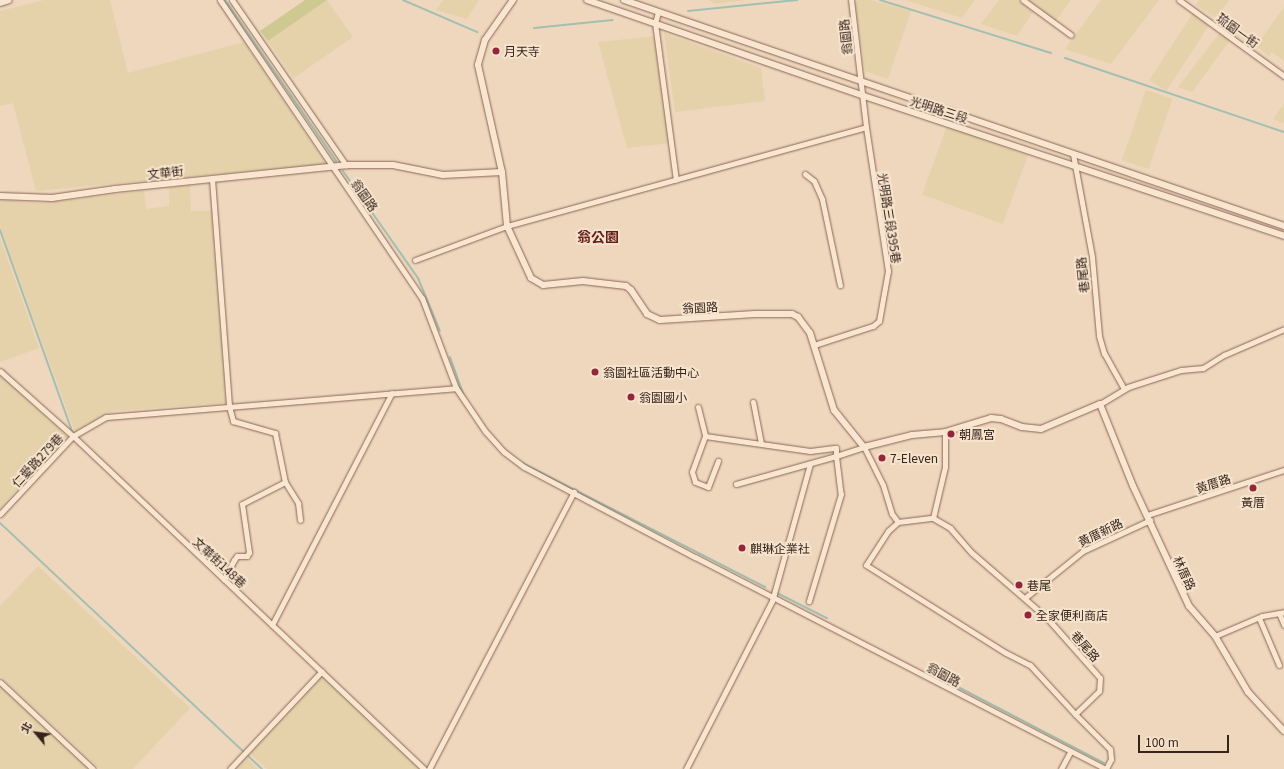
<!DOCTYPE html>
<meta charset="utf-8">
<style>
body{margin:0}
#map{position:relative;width:1284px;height:769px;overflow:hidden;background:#efd7bd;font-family:Georgia,"Noto Sans TC",serif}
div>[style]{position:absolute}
.farmland>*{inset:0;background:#e5d1aa;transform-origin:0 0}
.green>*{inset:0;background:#cdc991}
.stream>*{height:2px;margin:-1px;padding:0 1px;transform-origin:1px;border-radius:1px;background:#a1c0b1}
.roads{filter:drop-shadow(0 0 1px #876756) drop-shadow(0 0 1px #876756)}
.minor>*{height:5px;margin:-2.5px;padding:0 2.5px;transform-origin:2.5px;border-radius:2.5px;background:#fae6d0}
.tertiary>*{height:6px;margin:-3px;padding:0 3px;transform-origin:3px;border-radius:3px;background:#fae6d0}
.dots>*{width:11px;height:11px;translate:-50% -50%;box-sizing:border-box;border:2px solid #f6e3cc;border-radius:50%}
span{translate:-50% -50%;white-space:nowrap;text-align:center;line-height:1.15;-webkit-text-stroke:4px #f6e3cc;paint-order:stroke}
.street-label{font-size:12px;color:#36231b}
.poi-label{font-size:12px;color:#36231b}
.left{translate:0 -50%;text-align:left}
.quarter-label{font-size:14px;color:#631c19;font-weight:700}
.north{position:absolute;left:16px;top:713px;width:40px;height:40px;-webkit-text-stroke:3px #f6e3cc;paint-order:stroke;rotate:299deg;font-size:11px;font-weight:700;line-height:16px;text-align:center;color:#36231b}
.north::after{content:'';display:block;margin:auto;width:14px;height:18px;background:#36231b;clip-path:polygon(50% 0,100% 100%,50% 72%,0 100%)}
.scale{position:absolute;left:1138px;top:735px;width:91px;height:18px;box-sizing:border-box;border:2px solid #36231b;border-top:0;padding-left:5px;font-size:12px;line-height:14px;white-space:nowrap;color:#36231b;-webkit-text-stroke:3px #f6e3cc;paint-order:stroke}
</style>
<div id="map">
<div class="farmland">
<div style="clip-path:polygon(44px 0,110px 0,128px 73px,244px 42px,326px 164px,36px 191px,13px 103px,0 106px,0 11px)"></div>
<div style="left:327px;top:0;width:45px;height:72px;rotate:55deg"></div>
<div style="clip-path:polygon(443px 0,479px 0,467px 19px,436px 10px)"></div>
<div style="clip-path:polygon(709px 0,746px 0,714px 4px)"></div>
<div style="clip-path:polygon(858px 0,871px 0,911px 11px,888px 79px,865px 71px,854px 3px)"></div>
<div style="clip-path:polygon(905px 0,975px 0,962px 18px)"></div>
<div style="clip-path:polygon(999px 0,1018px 0,1033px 12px,1017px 36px,981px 24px)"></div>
<div style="clip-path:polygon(1027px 0,1071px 0,1055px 22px)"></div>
<div style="clip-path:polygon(1101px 0,1159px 0,1111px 64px,1065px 49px)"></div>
<div style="clip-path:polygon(1199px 0,1229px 0,1216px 18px,1196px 5px)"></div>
<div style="clip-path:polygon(1284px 7px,1284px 61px,1272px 52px,1269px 56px,1256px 46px)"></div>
<div style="left:1193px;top:13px;width:20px;height:80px;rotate:33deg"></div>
<div style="clip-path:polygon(1221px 31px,1230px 40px,1192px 92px,1178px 87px)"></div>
<div style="clip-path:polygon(664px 33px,761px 68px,765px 101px,675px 112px)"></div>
<div style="clip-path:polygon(657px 36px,671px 143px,627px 148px,598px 42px)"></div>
<div style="left:1146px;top:90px;width:28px;height:74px;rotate:19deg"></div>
<div style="clip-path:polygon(1284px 104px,1284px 123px,1273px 119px)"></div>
<div style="left:947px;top:126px;width:86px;height:73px;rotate:20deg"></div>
<div style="clip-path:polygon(190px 185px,191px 211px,212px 211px,226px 403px,112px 411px,75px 432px,0 227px,0 200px,41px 203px,144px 191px,146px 209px,169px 206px,169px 188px)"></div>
<div style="clip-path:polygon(0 237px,39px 348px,0 362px)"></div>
<div style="clip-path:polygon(0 374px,67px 436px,0 508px)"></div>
<div style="clip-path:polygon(38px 566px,190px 708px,133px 769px,100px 769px,0 676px,0 606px)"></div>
<div style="clip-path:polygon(323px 673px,426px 769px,267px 769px,250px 753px)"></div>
<div style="clip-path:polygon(0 686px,89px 769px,0 769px)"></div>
<div style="clip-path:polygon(246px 757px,258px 769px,235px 769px)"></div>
</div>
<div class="green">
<div style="clip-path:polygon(305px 0,327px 0,268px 41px,260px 31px)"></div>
</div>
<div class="stream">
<div style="left:225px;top:0;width:196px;rotate:55.4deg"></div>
<div style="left:403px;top:0;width:81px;rotate:23.4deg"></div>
<div style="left:880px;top:0;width:179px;rotate:17.2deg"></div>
<div style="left:688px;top:11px;width:110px;rotate:-5.8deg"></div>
<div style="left:534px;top:28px;width:79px;rotate:-5.8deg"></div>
<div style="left:1065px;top:58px;width:231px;rotate:18.7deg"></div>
<div style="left:343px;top:171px;width:131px;rotate:55deg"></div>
<div style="left:418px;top:278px;width:57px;rotate:67.5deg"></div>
<div style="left:0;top:230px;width:217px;rotate:70.3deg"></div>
<div style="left:450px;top:357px;width:41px;rotate:70.3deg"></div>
<div style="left:522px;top:463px;width:273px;rotate:27deg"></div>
<div style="left:0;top:523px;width:359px;rotate:43.2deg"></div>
<div style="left:777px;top:593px;width:56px;rotate:26.6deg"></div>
<div style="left:960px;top:688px;width:162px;rotate:27.5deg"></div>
</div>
<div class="roads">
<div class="minor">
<div style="left:220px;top:0;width:360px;rotate:55.9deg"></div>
<div style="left:422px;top:298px;width:96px;rotate:69.3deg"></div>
<div style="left:456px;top:388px;width:52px;rotate:56deg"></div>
<div style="left:485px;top:431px;width:28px;rotate:48deg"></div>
<div style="left:504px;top:452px;width:25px;rotate:37deg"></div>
<div style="left:524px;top:467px;width:193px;rotate:27.8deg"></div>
<div style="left:695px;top:557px;width:462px;rotate:27.3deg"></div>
<div style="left:232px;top:0;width:201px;rotate:55.4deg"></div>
<div style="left:1023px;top:0;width:59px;rotate:36.1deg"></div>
<div style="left:1179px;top:0;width:130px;rotate:35.9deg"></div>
<div style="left:658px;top:12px;width:11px;rotate:105deg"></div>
<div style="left:655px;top:23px;width:158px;rotate:82.4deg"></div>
<div style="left:1073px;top:154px;width:105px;rotate:79.5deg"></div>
<div style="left:1092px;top:257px;width:79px;rotate:84.9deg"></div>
<div style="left:1099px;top:336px;width:18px;rotate:74deg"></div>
<div style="left:1104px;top:353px;width:41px;rotate:60.9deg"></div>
<div style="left:805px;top:174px;width:11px;rotate:38deg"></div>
<div style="left:814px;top:181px;width:20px;rotate:66deg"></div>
<div style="left:822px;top:199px;width:88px;rotate:78.2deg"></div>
<div style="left:212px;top:179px;width:228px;rotate:85.7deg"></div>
<div style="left:229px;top:406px;width:16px;rotate:75deg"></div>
<div style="left:233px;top:421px;width:44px;rotate:15.9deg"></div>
<div style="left:275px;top:433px;width:50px;rotate:78.5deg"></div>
<div style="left:285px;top:482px;width:48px;rotate:152.9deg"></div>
<div style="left:242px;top:504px;width:49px;rotate:81.7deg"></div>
<div style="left:249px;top:552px;width:4px;rotate:117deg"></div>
<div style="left:247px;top:556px;width:10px;rotate:180deg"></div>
<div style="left:237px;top:556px;width:5px;rotate:127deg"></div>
<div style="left:234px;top:560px;width:22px;rotate:117deg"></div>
<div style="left:415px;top:260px;width:98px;rotate:-20.3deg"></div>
<div style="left:507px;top:226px;width:372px;rotate:-15.4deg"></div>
<div style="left:814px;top:345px;width:62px;rotate:-17.9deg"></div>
<div style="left:873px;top:326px;width:8px;rotate:-40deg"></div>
<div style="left:879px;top:321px;width:51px;rotate:-79.8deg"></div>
<div style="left:888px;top:271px;width:146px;rotate:-98.7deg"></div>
<div style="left:866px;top:127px;width:128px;rotate:-96.7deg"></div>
<div style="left:0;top:371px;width:98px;rotate:41.7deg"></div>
<div style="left:73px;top:436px;width:484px;rotate:43.5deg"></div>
<div style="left:753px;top:402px;width:42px;rotate:79deg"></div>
<div style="left:1100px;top:404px;width:33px;rotate:-31deg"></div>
<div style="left:1128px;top:387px;width:56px;rotate:-17.8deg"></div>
<div style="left:1181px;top:370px;width:22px;rotate:-5deg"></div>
<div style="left:1203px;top:368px;width:25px;rotate:-32deg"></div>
<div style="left:1224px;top:355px;width:65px;rotate:-23.4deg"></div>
<div style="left:698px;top:407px;width:30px;rotate:76deg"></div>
<div style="left:705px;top:436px;width:38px;rotate:110deg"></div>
<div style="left:692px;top:472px;width:10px;rotate:73deg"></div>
<div style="left:695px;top:482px;width:14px;rotate:21deg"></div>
<div style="left:708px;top:487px;width:28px;rotate:-69deg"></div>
<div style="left:705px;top:436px;width:106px;rotate:8.1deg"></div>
<div style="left:810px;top:451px;width:26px;rotate:-7deg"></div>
<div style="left:836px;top:448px;width:8px;rotate:90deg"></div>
<div style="left:836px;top:456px;width:29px;rotate:-18deg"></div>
<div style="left:864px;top:447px;width:42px;rotate:63.4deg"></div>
<div style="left:883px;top:485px;width:30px;rotate:73deg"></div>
<div style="left:892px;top:514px;width:10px;rotate:53deg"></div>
<div style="left:898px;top:522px;width:35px;rotate:-7deg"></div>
<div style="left:285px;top:482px;width:25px;rotate:58deg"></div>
<div style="left:298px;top:503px;width:17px;rotate:83deg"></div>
<div style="left:736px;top:484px;width:104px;rotate:-15.6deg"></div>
<div style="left:836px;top:456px;width:38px;rotate:83deg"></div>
<div style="left:841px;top:494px;width:112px;rotate:106.7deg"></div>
<div style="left:0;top:514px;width:107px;rotate:-46.9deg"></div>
<div style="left:73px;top:436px;width:38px;rotate:-30deg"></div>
<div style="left:106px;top:417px;width:351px;rotate:-4.7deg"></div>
<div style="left:1147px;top:515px;width:144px;rotate:-18.2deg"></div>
<div style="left:933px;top:518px;width:20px;rotate:30deg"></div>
<div style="left:950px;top:528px;width:33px;rotate:49deg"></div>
<div style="left:972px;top:553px;width:99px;rotate:40.9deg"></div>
<div style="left:1047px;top:618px;width:80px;rotate:48.5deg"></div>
<div style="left:1100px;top:678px;width:13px;rotate:94deg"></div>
<div style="left:1099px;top:691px;width:33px;rotate:136deg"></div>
<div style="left:1075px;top:714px;width:49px;rotate:45deg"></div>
<div style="left:1110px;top:749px;width:10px;rotate:84deg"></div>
<div style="left:1111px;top:759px;width:11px;rotate:117deg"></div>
<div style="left:933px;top:518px;width:52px;rotate:-76.8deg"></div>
<div style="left:945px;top:467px;width:35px;rotate:-90deg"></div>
<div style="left:898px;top:522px;width:13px;rotate:138deg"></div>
<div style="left:888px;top:531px;width:40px;rotate:122.9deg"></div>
<div style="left:866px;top:565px;width:165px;rotate:32.2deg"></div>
<div style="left:1006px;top:653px;width:27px;rotate:27deg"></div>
<div style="left:1030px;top:665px;width:67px;rotate:47.4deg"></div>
<div style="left:1026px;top:597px;width:73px;rotate:-38.9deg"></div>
<div style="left:1083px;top:551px;width:74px;rotate:-24.8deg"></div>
<div style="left:1279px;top:613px;width:13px;rotate:67deg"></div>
<div style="left:1259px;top:618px;width:51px;rotate:66.9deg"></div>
<div style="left:272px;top:625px;width:261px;rotate:-62.7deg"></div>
<div style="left:1215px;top:636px;width:51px;rotate:-23.1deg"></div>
<div style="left:1262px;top:616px;width:22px;rotate:-10deg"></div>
<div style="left:0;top:682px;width:127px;rotate:43.1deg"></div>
<div style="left:230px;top:769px;width:134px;rotate:-46.8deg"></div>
<div style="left:429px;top:769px;width:313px;rotate:-62.4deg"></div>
<div style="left:686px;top:769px;width:189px;rotate:-62.9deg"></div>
<div style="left:772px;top:601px;width:142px;rotate:-74.5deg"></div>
<div style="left:1061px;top:769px;width:19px;rotate:-62deg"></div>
</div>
<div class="tertiary">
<div style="left:513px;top:0;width:49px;rotate:125deg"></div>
<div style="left:485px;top:40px;width:26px;rotate:106deg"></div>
<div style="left:478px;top:65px;width:110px;rotate:77.4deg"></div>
<div style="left:502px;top:172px;width:54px;rotate:84.7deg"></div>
<div style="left:507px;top:226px;width:57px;rotate:65.2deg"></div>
<div style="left:531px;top:278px;width:14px;rotate:30deg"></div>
<div style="left:543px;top:285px;width:40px;rotate:-5.7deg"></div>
<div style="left:583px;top:281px;width:43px;rotate:6.6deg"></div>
<div style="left:626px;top:286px;width:6px;rotate:39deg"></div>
<div style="left:631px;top:290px;width:29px;rotate:56deg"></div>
<div style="left:647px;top:314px;width:14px;rotate:25deg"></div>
<div style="left:660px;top:320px;width:95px;rotate:-3.6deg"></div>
<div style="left:755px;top:314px;width:37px"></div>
<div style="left:792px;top:314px;width:7px;rotate:27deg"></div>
<div style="left:798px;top:317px;width:20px;rotate:53deg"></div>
<div style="left:810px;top:333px;width:81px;rotate:72.7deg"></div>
<div style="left:834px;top:410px;width:48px;rotate:51deg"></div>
<div style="left:864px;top:447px;width:49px;rotate:-14deg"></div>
<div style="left:912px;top:435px;width:33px;rotate:-5deg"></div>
<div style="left:945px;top:432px;width:48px;rotate:-16.9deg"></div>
<div style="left:991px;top:418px;width:10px;rotate:6deg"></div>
<div style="left:1001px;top:419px;width:22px;rotate:21deg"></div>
<div style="left:1022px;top:427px;width:19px;rotate:6deg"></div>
<div style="left:1041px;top:429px;width:64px;rotate:-23deg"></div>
<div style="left:1100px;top:404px;width:88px;rotate:68.1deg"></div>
<div style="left:1133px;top:486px;width:132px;rotate:65deg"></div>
<div style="left:1189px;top:606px;width:40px;rotate:49deg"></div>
<div style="left:1215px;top:636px;width:65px;rotate:59.5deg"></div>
<div style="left:1248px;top:692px;width:53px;rotate:47.3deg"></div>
<div style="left:587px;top:0;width:293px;rotate:19.1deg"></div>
<div style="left:864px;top:96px;width:443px;rotate:18.4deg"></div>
<div style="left:624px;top:0;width:698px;rotate:18.9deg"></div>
<div style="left:0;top:3px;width:9px;rotate:-18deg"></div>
<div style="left:0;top:196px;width:52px;rotate:2.2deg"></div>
<div style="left:52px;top:198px;width:64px;rotate:-8.1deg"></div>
<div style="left:115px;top:189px;width:232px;rotate:-5.9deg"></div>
<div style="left:346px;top:165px;width:47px"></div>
<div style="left:393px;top:165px;width:51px;rotate:11.3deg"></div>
<div style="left:443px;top:175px;width:59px;rotate:-2.9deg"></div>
</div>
</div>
<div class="dots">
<div style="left:496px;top:51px;background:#972439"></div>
<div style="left:595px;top:372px;background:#972439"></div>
<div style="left:631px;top:397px;background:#972439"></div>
<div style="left:951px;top:434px;background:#972439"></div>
<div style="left:882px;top:458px;background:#972439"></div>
<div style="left:1253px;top:488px;background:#972439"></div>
<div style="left:742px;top:548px;background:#972439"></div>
<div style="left:1019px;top:585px;background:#972439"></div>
<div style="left:1028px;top:615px;background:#972439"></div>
</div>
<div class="street-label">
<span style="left:1238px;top:30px;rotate:36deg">琉園一街</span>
<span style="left:845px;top:37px;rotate:-96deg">翁園路</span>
<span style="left:939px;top:109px;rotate:18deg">光明路三段</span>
<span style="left:165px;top:172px;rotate:-6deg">文華街</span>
<span style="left:365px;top:195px;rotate:55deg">翁園路</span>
<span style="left:890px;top:218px;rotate:81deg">光明路三段395巷</span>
<span style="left:1082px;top:275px;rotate:-96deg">巷尾路</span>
<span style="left:700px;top:307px;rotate:-3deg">翁園路</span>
<span style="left:37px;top:460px;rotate:-47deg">仁愛路279巷</span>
<span style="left:1213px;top:483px;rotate:-18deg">黃厝路</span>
<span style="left:1100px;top:532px;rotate:-26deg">黃厝新路</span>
<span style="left:220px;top:562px;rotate:43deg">文華街148巷</span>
<span style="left:1185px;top:573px;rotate:65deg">林厝路</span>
<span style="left:1086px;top:646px;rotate:49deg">巷尾路</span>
<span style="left:944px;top:674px;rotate:28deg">翁園路</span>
</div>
<div class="poi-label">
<span class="left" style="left:504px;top:51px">月天寺</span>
<span class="left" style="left:603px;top:372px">翁園社區活動中心</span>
<span class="left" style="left:639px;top:397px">翁園國小</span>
<span class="left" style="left:959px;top:434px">朝鳳宮</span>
<span class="left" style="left:890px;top:458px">7-Eleven</span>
<span style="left:1253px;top:502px">黃厝</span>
<span class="left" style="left:750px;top:548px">麒琳企業社</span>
<span class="left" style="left:1027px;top:585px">巷尾</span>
<span class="left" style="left:1036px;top:615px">全家便利商店</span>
</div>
<div class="quarter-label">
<span style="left:598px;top:236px">翁公園</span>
</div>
<div class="north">北</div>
<div class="scale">100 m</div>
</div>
